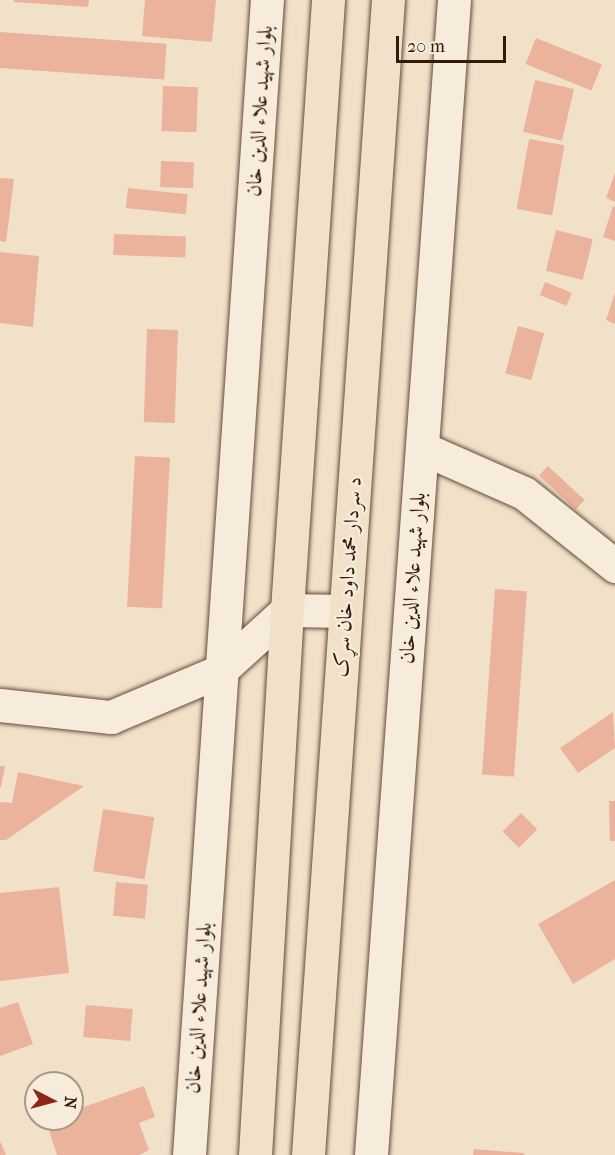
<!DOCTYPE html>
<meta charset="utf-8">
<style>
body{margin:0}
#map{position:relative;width:615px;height:1155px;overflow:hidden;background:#f2e1c9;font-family:"IM FELL French Canon",Amiri,serif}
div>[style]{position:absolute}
.building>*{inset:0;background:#ebb39c;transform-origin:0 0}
.roads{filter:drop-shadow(0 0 2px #644c3c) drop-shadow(0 0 2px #644c3c)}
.minor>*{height:33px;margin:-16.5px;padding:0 16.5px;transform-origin:16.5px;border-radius:16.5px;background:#f7ecdc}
.highway>*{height:33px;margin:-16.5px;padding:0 16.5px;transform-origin:16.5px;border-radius:16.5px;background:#f2e1c9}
span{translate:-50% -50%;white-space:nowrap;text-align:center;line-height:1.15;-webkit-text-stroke:4.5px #f7ecdc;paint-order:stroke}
.street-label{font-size:21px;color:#341a0d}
.north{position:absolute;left:24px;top:1071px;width:60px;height:60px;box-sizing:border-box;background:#f7ecdc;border:2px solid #a99889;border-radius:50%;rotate:96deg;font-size:16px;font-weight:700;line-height:24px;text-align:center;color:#341a0d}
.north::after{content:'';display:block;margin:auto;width:21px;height:27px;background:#8f2418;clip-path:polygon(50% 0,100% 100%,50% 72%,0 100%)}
.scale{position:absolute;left:396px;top:36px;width:110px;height:27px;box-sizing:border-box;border:3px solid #341a0d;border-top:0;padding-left:8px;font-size:18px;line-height:21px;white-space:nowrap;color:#341a0d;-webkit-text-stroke:4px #f7ecdc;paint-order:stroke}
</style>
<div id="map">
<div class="building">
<div style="clip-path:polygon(14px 0,89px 0,88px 7px,14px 2px)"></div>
<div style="clip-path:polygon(145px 0,216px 0,212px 42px,142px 36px)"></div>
<div style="left:0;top:32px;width:167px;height:36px;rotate:4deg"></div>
<div style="left:536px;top:38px;width:71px;height:28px;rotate:22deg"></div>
<div style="left:535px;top:80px;width:40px;height:53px;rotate:13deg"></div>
<div style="left:163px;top:86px;width:35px;height:45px;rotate:2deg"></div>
<div style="left:529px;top:139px;width:36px;height:71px;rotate:10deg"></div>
<div style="left:161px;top:161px;width:33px;height:26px;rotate:2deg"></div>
<div style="clip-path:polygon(615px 173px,615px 202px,606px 198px)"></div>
<div style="clip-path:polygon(0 178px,14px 179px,6px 242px,0 241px)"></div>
<div style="left:128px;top:188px;width:60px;height:20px;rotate:6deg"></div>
<div style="clip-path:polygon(613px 206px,615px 207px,615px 241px,603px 237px)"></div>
<div style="left:556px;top:230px;width:38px;height:42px;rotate:14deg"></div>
<div style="left:114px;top:234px;width:72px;height:21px;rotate:2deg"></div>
<div style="clip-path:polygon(0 252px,39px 256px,33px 327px,0 323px)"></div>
<div style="left:545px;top:282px;width:29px;height:14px;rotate:22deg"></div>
<div style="clip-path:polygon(615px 293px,615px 324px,606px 320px)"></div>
<div style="left:518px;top:326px;width:27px;height:49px;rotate:15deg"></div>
<div style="left:147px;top:329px;width:31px;height:93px;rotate:2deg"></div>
<div style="left:135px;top:456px;width:35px;height:151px;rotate:3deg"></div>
<div style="left:548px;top:466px;width:50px;height:13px;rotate:43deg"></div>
<div style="left:495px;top:589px;width:32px;height:186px;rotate:4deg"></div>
<div style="clip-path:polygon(613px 712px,615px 748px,578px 773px,560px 748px)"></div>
<div style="clip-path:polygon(0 766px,5px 766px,1px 787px,0 787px)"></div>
<div style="clip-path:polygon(18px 772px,84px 786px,6px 840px,0 840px,0 802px,12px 803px)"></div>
<div style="clip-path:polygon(609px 801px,615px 801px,615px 841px,610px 841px)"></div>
<div style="left:103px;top:809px;width:52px;height:63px;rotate:9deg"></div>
<div style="left:521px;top:813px;width:23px;height:26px;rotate:45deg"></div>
<div style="clip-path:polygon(615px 880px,615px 959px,573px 984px,538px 924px)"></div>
<div style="left:116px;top:882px;width:32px;height:34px;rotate:5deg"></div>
<div style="clip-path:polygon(59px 887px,69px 973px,0 981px,0 893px)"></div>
<div style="clip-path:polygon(18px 1002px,33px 1044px,0 1056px,0 1008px)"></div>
<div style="left:86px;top:1005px;width:47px;height:32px;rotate:5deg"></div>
<div style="clip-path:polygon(144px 1086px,155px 1117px,139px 1123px,149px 1150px,139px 1155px,57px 1155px,46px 1121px,72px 1119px,72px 1111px)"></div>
<div style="clip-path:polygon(0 1141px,6px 1155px,0 1155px)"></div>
<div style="clip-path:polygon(474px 1149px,524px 1153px,524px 1155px,473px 1155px)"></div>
</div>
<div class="roads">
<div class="minor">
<div style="left:422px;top:448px;width:111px;rotate:23.8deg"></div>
<div style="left:524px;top:493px;width:117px;rotate:38.7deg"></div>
<div style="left:0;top:705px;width:112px;rotate:6.2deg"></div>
<div style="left:111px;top:717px;width:118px;rotate:-22.9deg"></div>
<div style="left:220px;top:671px;width:91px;rotate:-42.3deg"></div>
<div style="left:287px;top:610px;width:57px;rotate:1deg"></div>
<div style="left:189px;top:1155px;width:1158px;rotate:-86.14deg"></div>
<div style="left:371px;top:1155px;width:1158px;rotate:-85.89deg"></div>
</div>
<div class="highway">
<div style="left:255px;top:1155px;width:546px;rotate:-86.64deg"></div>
<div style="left:287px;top:610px;width:611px;rotate:-86.15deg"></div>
<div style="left:308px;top:1155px;width:1158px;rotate:-86.04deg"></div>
</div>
</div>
<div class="street-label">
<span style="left:259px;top:111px;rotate:-86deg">بلوار شهید علاء الدین خان</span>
<span style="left:347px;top:577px;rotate:-86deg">د سردار محمد داود خان سړک</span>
<span style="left:412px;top:578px;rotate:-86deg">بلوار شهید علاء الدین خان</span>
<span style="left:198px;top:1008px;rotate:-86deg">بلوار شهید علاء الدین خان</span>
</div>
<div class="north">N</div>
<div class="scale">20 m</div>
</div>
